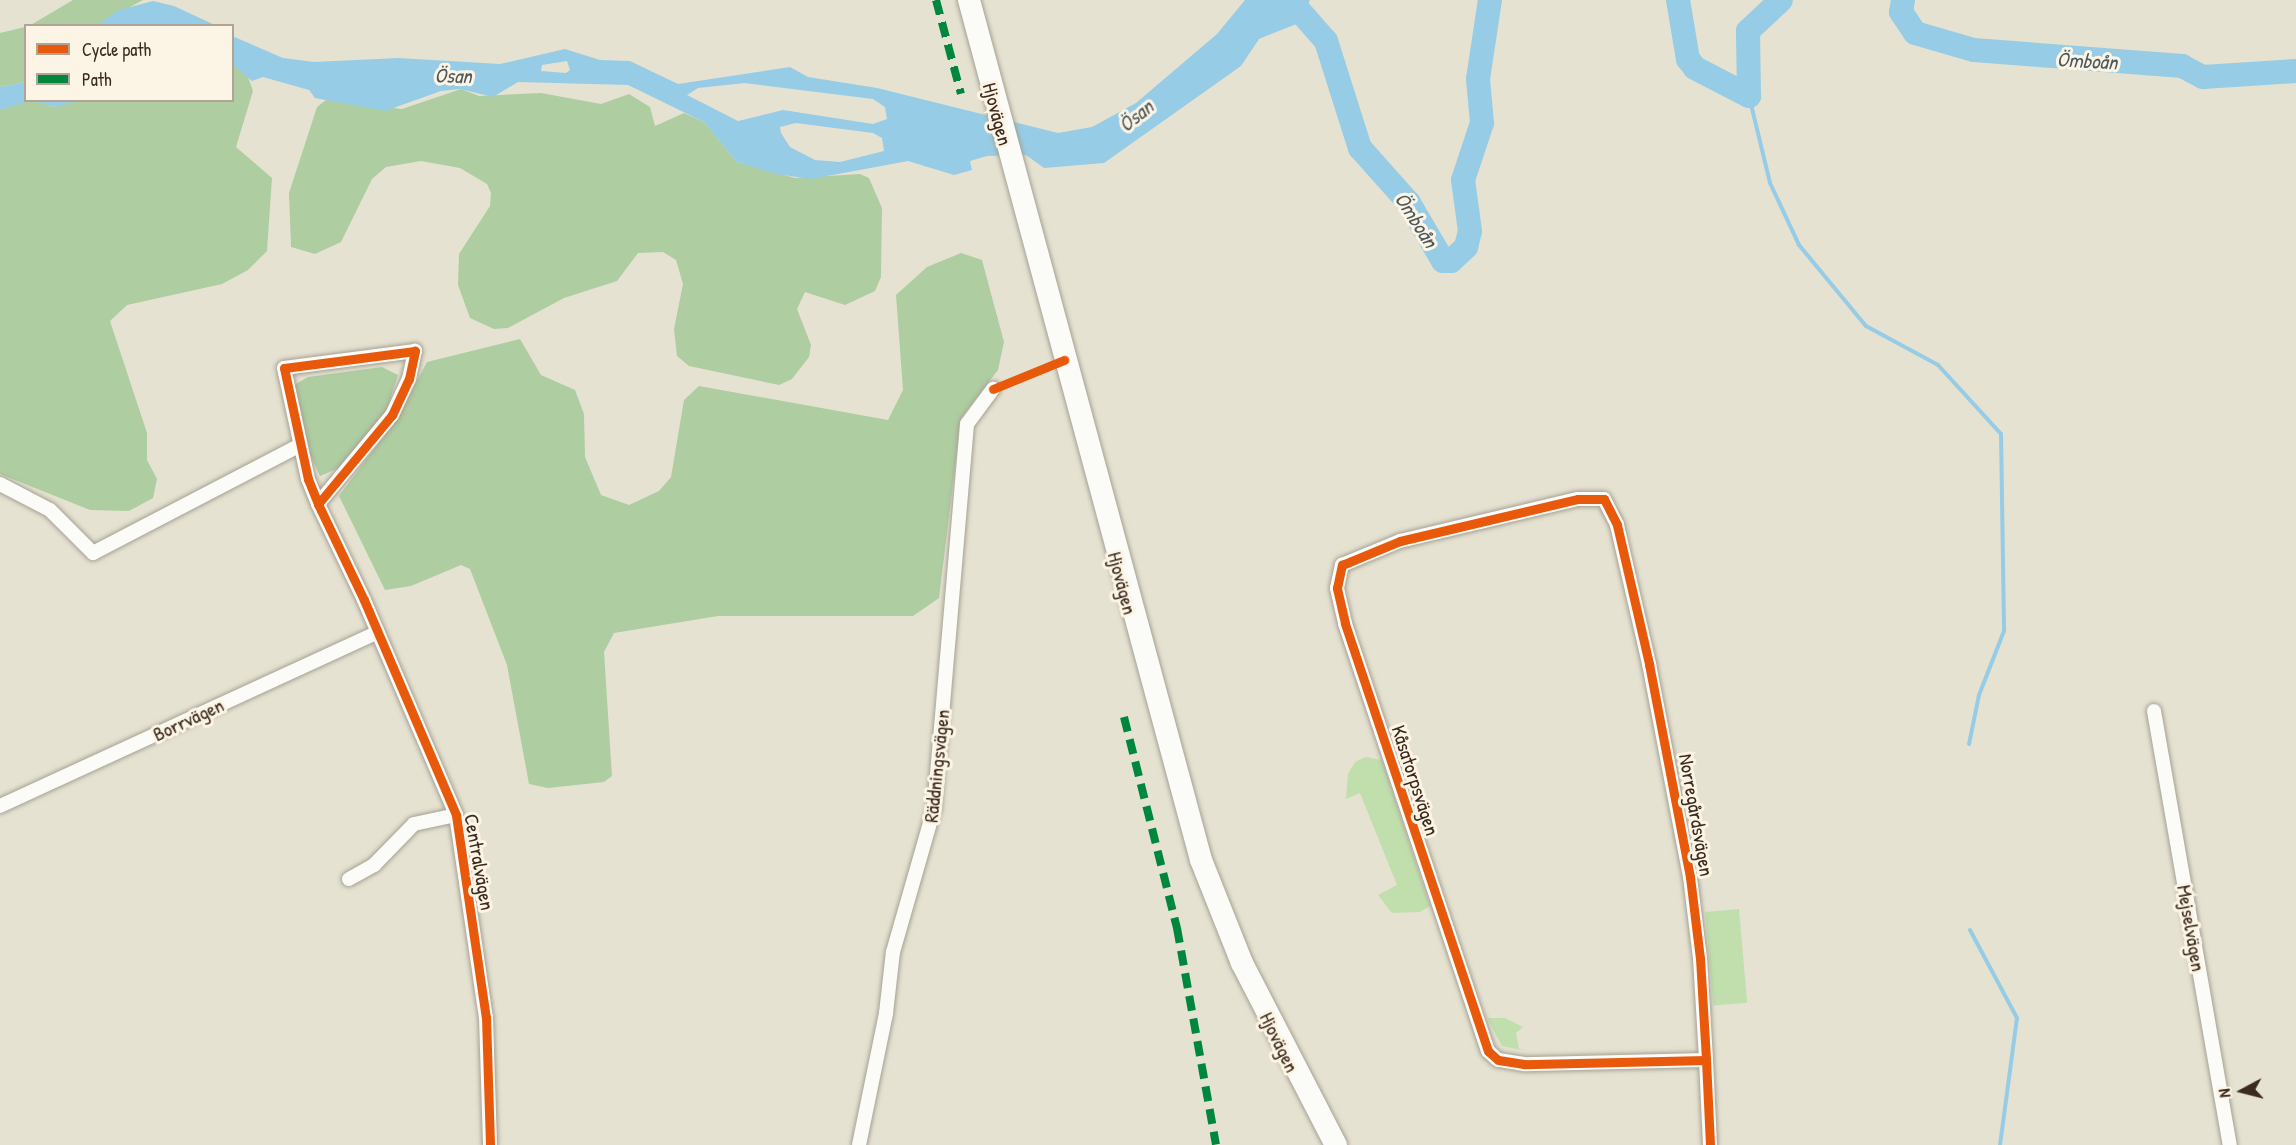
<!DOCTYPE html>
<meta charset="utf-8">
<style>
body{margin:0}
#map{position:relative;width:2296px;height:1145px;overflow:hidden;background:#e6e2d1;font-family:"Patrick Hand",sans-serif}
div>[style]{position:absolute}
.green>*{inset:0;background:#c0dfad;transform-origin:0 0}
.forest>*{inset:0;background:#aecda1}
.water>*{inset:0;background:#96cce5}
.stream>*{height:4px;margin:-2px;padding:0 2px;transform-origin:2px;border-radius:2px;background:#96cce5}
.river>*{height:24px;margin:-12px;padding:0 12px;transform-origin:12px;border-radius:12px;background:#96cce5}
.roads{filter:drop-shadow(0 0 2px #a5a195) drop-shadow(0 0 2px #a5a195)}
.minor>*{height:14px;margin:-7px;padding:0 7px;transform-origin:7px;border-radius:7px;background:#fbfbf8}
.primary>*{height:22px;margin:-11px;padding:0 11px;transform-origin:11px;border-radius:11px;background:#fbfbf8}
.quiet>*{height:8px;margin-top:-4px;transform-origin:0;background:repeating-linear-gradient(90deg,#00873e 0 15px,transparent 0 23px)}
.cycleway>*{height:9px;margin:-4.5px;padding:0 4.5px;transform-origin:4.5px;border-radius:4.5px;background:#e8590c}
span{translate:-50% -50%;white-space:nowrap;text-align:center;line-height:1.15;-webkit-text-stroke:6px #fcf5e5;paint-order:stroke}
.street-label{font-size:20px;color:#3b2a1e}
.water-label{font-size:21px;color:#4c585c;font-style:italic}
.legend{position:absolute;left:24px;top:24px;width:210px;height:78px;box-sizing:border-box;background:#fcf5e5;border:2px solid #afa495;margin:0;padding:8px 10px;list-style:none;font-size:18px;color:#3b2a1e}
.legend li{display:flex;align-items:center;gap:12px;height:30px}
.legend b{width:30px;border:2px solid #afa495}
.north{position:absolute;left:2212px;top:1061px;width:60px;height:60px;-webkit-text-stroke:4px #fcf5e5;paint-order:stroke;rotate:263deg;font-size:16px;font-weight:700;line-height:24px;text-align:center;color:#3b2a1e}
.north::after{content:'';display:block;margin:auto;width:21px;height:27px;background:#3b2a1e;clip-path:polygon(50% 0,100% 100%,50% 72%,0 100%)}
</style>
<div id="map">
<div class="green">
<div style="clip-path:polygon(1366px 757px,1382px 760px,1430px 906px,1420px 912px,1392px 913px,1378px 895px,1397px 885px,1360px 793px,1346px 799px,1348px 774px,1355px 762px)"></div>
<div style="left:1739px;top:909px;width:94px;height:34px;rotate:85deg"></div>
<div style="clip-path:polygon(1487px 1018px,1505px 1018px,1523px 1027px,1516px 1033px,1519px 1049px,1531px 1052px,1502px 1046px)"></div>
</div>
<div class="forest">
<div style="clip-path:polygon(73px 0,143px 0,97px 25px,29px 26px)"></div>
<div style="clip-path:polygon(25px 27px,25px 82px,0 87px,0 33px)"></div>
<div style="clip-path:polygon(233px 65px,247px 74px,253px 91px,236px 147px,272px 178px,267px 251px,248px 270px,222px 284px,127px 305px,110px 321px,147px 433px,147px 460px,157px 479px,153px 498px,129px 511px,90px 510px,0 474px,0 110px,29px 100px,57px 107px,76px 100px,232px 100px)"></div>
<div style="clip-path:polygon(461px 89px,479px 96px,541px 93px,601px 104px,629px 94px,650px 107px,655px 126px,684px 113px,704px 122px,737px 162px,795px 178px,860px 174px,869px 178px,882px 208px,881px 277px,875px 291px,845px 305px,805px 292px,797px 309px,811px 345px,809px 357px,792px 379px,779px 385px,689px 366px,677px 356px,674px 329px,683px 284px,676px 260px,663px 252px,638px 253px,617px 281px,564px 298px,508px 328px,494px 329px,470px 318px,458px 285px,459px 254px,490px 206px,491px 193px,487px 184px,460px 168px,421px 161px,386px 167px,372px 179px,341px 242px,315px 254px,291px 247px,289px 193px,317px 107px,326px 100px,402px 109px)"></div>
<div style="clip-path:polygon(961px 253px,982px 260px,1004px 342px,998px 370px,961px 418px,939px 598px,913px 616px,718px 616px,614px 633px,604px 652px,612px 776px,604px 782px,548px 788px,529px 784px,507px 665px,470px 569px,461px 565px,411px 586px,385px 590px,339px 496px,397px 419px,427px 362px,520px 339px,541px 375px,575px 390px,584px 414px,585px 457px,601px 495px,629px 505px,659px 491px,671px 477px,684px 400px,699px 386px,888px 420px,903px 390px,896px 295px,927px 267px)"></div>
<div style="clip-path:polygon(382px 367px,398px 375px,386px 412px,339px 468px,320px 476px,306px 446px,294px 385px,308px 377px)"></div>
</div>
<div class="water">
<div style="clip-path:polygon(evenodd,1245px 0,1310px 0,1299px 23px,1259px 39px,1241px 66px,1104px 163px,1044px 168px,1026px 155px,987px 156px,970px 161px,972px 170px,954px 175px,908px 161px,811px 179px,776px 174px,737px 162px,704px 122px,628px 85px,518px 82px,493px 97px,460px 89px,441px 91px,385px 111px,315px 98px,309px 90px,263px 77px,252px 81px,233px 65px,232px 36px,283px 58px,314px 62px,398px 58px,500px 64px,565px 49px,600px 60px,630px 61px,678px 84px,790px 67px,808px 77px,877px 88px,1058px 133px,1092px 127px,1136px 103px,1217px 34px,1245px 0,567px 61px,570px 70px,566px 73px,541px 71px,542px 65px,567px 61px,1245px 0,745px 83px,873px 99px,885px 107px,887px 119px,873px 124px,783px 110px,738px 121px,687px 95px,698px 88px,745px 83px,1245px 0,796px 123px,873px 133px,882px 138px,884px 151px,840px 162px,815px 160px,790px 147px,781px 133px,780px 127px,796px 123px)"></div>
<div style="clip-path:polygon(153px 1px,174px 6px,215px 25px,97px 25px,119px 10px)"></div>
<div style="clip-path:polygon(25px 82px,29px 101px,0 110px,0 87px)"></div>
<div style="clip-path:polygon(31px 101px,76px 100px,76px 101px,57px 107px)"></div>
</div>
<div class="stream">
<div style="left:1749px;top:96px;width:89px;rotate:76.4deg"></div>
<div style="left:1770px;top:183px;width:68px;rotate:64.9deg"></div>
<div style="left:1799px;top:245px;width:105px;rotate:50.4deg"></div>
<div style="left:1866px;top:326px;width:82px;rotate:28.4deg"></div>
<div style="left:1938px;top:365px;width:93px;rotate:47.6deg"></div>
<div style="left:2001px;top:434px;width:197px;rotate:89.1deg"></div>
<div style="left:2004px;top:631px;width:69px;rotate:111.3deg"></div>
<div style="left:1979px;top:695px;width:50px;rotate:101.5deg"></div>
<div style="left:1970px;top:930px;width:100px;rotate:61.9deg"></div>
<div style="left:2017px;top:1018px;width:128px;rotate:97.6deg"></div>
</div>
<div class="river">
<div style="left:1290px;top:0;width:55px;rotate:48.7deg"></div>
<div style="left:1326px;top:41px;width:112px;rotate:72.4deg"></div>
<div style="left:1360px;top:148px;width:74px;rotate:48.3deg"></div>
<div style="left:1409px;top:203px;width:67px;rotate:59.6deg"></div>
<div style="left:1443px;top:261px;width:8px"></div>
<div style="left:1451px;top:261px;width:21px;rotate:-43deg"></div>
<div style="left:1466px;top:247px;width:16px;rotate:-76deg"></div>
<div style="left:1470px;top:231px;width:51px;rotate:-97.8deg"></div>
<div style="left:1463px;top:180px;width:60px;rotate:-71.6deg"></div>
<div style="left:1482px;top:123px;width:44px;rotate:-95.2deg"></div>
<div style="left:1478px;top:79px;width:80px;rotate:-81.4deg"></div>
<div style="left:1678px;top:0;width:60px;rotate:80.4deg"></div>
<div style="left:1688px;top:59px;width:11px;rotate:52deg"></div>
<div style="left:1695px;top:68px;width:61px;rotate:27.4deg"></div>
<div style="left:1749px;top:96px;width:65px;rotate:-90.9deg"></div>
<div style="left:1748px;top:31px;width:45px;rotate:-43.2deg"></div>
<div style="left:1903px;top:0;width:12px;rotate:99deg"></div>
<div style="left:1901px;top:12px;width:25px;rotate:56deg"></div>
<div style="left:1915px;top:33px;width:61px;rotate:16.1deg"></div>
<div style="left:1974px;top:50px;width:209px;rotate:4.4deg"></div>
<div style="left:2182px;top:66px;width:24px;rotate:28deg"></div>
<div style="left:2203px;top:77px;width:93px;rotate:-3.7deg"></div>
</div>
<div class="roads">
<div class="minor">
<div style="left:0;top:484px;width:56px;rotate:27.5deg"></div>
<div style="left:50px;top:510px;width:61px;rotate:45deg"></div>
<div style="left:93px;top:553px;width:230px;rotate:-27.5deg"></div>
<div style="left:318px;top:504px;width:116px;rotate:-50.3deg"></div>
<div style="left:392px;top:415px;width:40px;rotate:-65deg"></div>
<div style="left:409px;top:379px;width:29px;rotate:-78deg"></div>
<div style="left:415px;top:351px;width:132px;rotate:172.6deg"></div>
<div style="left:284px;top:368px;width:114px;rotate:77.8deg"></div>
<div style="left:308px;top:479px;width:27px;rotate:68deg"></div>
<div style="left:318px;top:504px;width:106px;rotate:64.4deg"></div>
<div style="left:364px;top:600px;width:234px;rotate:66.8deg"></div>
<div style="left:456px;top:815px;width:204px;rotate:81.6deg"></div>
<div style="left:486px;top:1017px;width:128px;rotate:88.2deg"></div>
<div style="left:2154px;top:711px;width:441px;rotate:80.1deg"></div>
<div style="left:0;top:806px;width:414px;rotate:-24.7deg"></div>
<div style="left:349px;top:879px;width:29px;rotate:-29deg"></div>
<div style="left:374px;top:865px;width:57px;rotate:-45.7deg"></div>
<div style="left:414px;top:824px;width:43px;rotate:-12.1deg"></div>
<div style="left:1706px;top:1060px;width:182px;rotate:178.7deg"></div>
<div style="left:1524px;top:1064px;width:26px;rotate:-171deg"></div>
<div style="left:1498px;top:1060px;width:13px;rotate:-138deg"></div>
<div style="left:1488px;top:1051px;width:451px;rotate:-108.5deg"></div>
<div style="left:1345px;top:623px;width:36px;rotate:-103deg"></div>
<div style="left:1337px;top:588px;width:24px;rotate:-78deg"></div>
<div style="left:1342px;top:565px;width:63px;rotate:-22.5deg"></div>
<div style="left:1400px;top:541px;width:183px;rotate:-13.3deg"></div>
<div style="left:1578px;top:499px;width:26px"></div>
<div style="left:1604px;top:499px;width:29px;rotate:63deg"></div>
<div style="left:1617px;top:525px;width:143px;rotate:77deg"></div>
<div style="left:1649px;top:664px;width:217px;rotate:79.1deg"></div>
<div style="left:1690px;top:877px;width:82px;rotate:83deg"></div>
<div style="left:1700px;top:958px;width:102px;rotate:86.6deg"></div>
<div style="left:1706px;top:1060px;width:85px;rotate:87.3deg"></div>
<div style="left:859px;top:1145px;width:135px;rotate:-78.4deg"></div>
<div style="left:886px;top:1013px;width:61px;rotate:-83.5deg"></div>
<div style="left:893px;top:952px;width:149px;rotate:-74deg"></div>
<div style="left:934px;top:809px;width:386px;rotate:-85.1deg"></div>
<div style="left:967px;top:424px;width:44px;rotate:-53.4deg"></div>
</div>
<div class="primary">
<div style="left:969px;top:0;width:891px;rotate:74.9deg"></div>
<div style="left:1201px;top:860px;width:111px;rotate:68.3deg"></div>
<div style="left:1242px;top:963px;width:205px;rotate:62.7deg"></div>
</div>
</div>
<div class="quiet">
<div style="left:936px;top:0;width:97px;rotate:75.1deg"></div>
<div style="left:1124px;top:717px;width:218px;rotate:75.9deg"></div>
<div style="left:1177px;top:928px;width:220px;rotate:79.8deg"></div>
</div>
<div class="cycleway">
<div style="left:993px;top:389px;width:77px;rotate:-22.2deg"></div>
<div style="left:318px;top:504px;width:116px;rotate:-50.3deg"></div>
<div style="left:392px;top:415px;width:40px;rotate:-65deg"></div>
<div style="left:409px;top:379px;width:29px;rotate:-78deg"></div>
<div style="left:415px;top:351px;width:132px;rotate:172.6deg"></div>
<div style="left:284px;top:368px;width:114px;rotate:77.8deg"></div>
<div style="left:308px;top:479px;width:27px;rotate:68deg"></div>
<div style="left:318px;top:504px;width:106px;rotate:64.4deg"></div>
<div style="left:364px;top:600px;width:234px;rotate:66.8deg"></div>
<div style="left:456px;top:815px;width:204px;rotate:81.6deg"></div>
<div style="left:486px;top:1017px;width:128px;rotate:88.2deg"></div>
<div style="left:1706px;top:1060px;width:182px;rotate:178.7deg"></div>
<div style="left:1524px;top:1064px;width:26px;rotate:-171deg"></div>
<div style="left:1498px;top:1060px;width:13px;rotate:-138deg"></div>
<div style="left:1488px;top:1051px;width:451px;rotate:-108.5deg"></div>
<div style="left:1345px;top:623px;width:36px;rotate:-103deg"></div>
<div style="left:1337px;top:588px;width:24px;rotate:-78deg"></div>
<div style="left:1342px;top:565px;width:63px;rotate:-22.5deg"></div>
<div style="left:1400px;top:541px;width:183px;rotate:-13.3deg"></div>
<div style="left:1578px;top:499px;width:26px"></div>
<div style="left:1604px;top:499px;width:29px;rotate:63deg"></div>
<div style="left:1617px;top:525px;width:143px;rotate:77deg"></div>
<div style="left:1649px;top:664px;width:217px;rotate:79.1deg"></div>
<div style="left:1690px;top:877px;width:82px;rotate:83deg"></div>
<div style="left:1700px;top:958px;width:102px;rotate:86.6deg"></div>
<div style="left:1706px;top:1060px;width:85px;rotate:87.3deg"></div>
</div>
<div class="street-label">
<span style="left:998px;top:114px;rotate:75deg">Hjovägen</span>
<span style="left:1123px;top:583px;rotate:75deg">Hjovägen</span>
<span style="left:188px;top:719px;rotate:-25deg">Borrvägen</span>
<span style="left:936px;top:766px;rotate:-84deg">Räddningsvägen</span>
<span style="left:1416px;top:780px;rotate:72deg">Kåsatorpsvägen</span>
<span style="left:1697px;top:815px;rotate:80deg">Norregårdsvägen</span>
<span style="left:480px;top:862px;rotate:80deg">Centralvägen</span>
<span style="left:2192px;top:928px;rotate:80deg">Mejselvägen</span>
<span style="left:1280px;top:1042px;rotate:64deg">Hjovägen</span>
</div>
<div class="water-label">
<span style="left:2087px;top:61px;rotate:3deg">Ömboån</span>
<span style="left:453px;top:76px;rotate:1deg">Ösan</span>
<span style="left:1136px;top:116px;rotate:-39deg">Ösan</span>
<span style="left:1416px;top:220px;rotate:57deg">Ömboån</span>
</div>
<ul class="legend">
<li><b style="height:8px;background:#e8590c"></b>Cycle path</li>
<li><b style="height:8px;background:#00873e"></b>Path</li>
</ul>
<div class="north">N</div>
</div>
